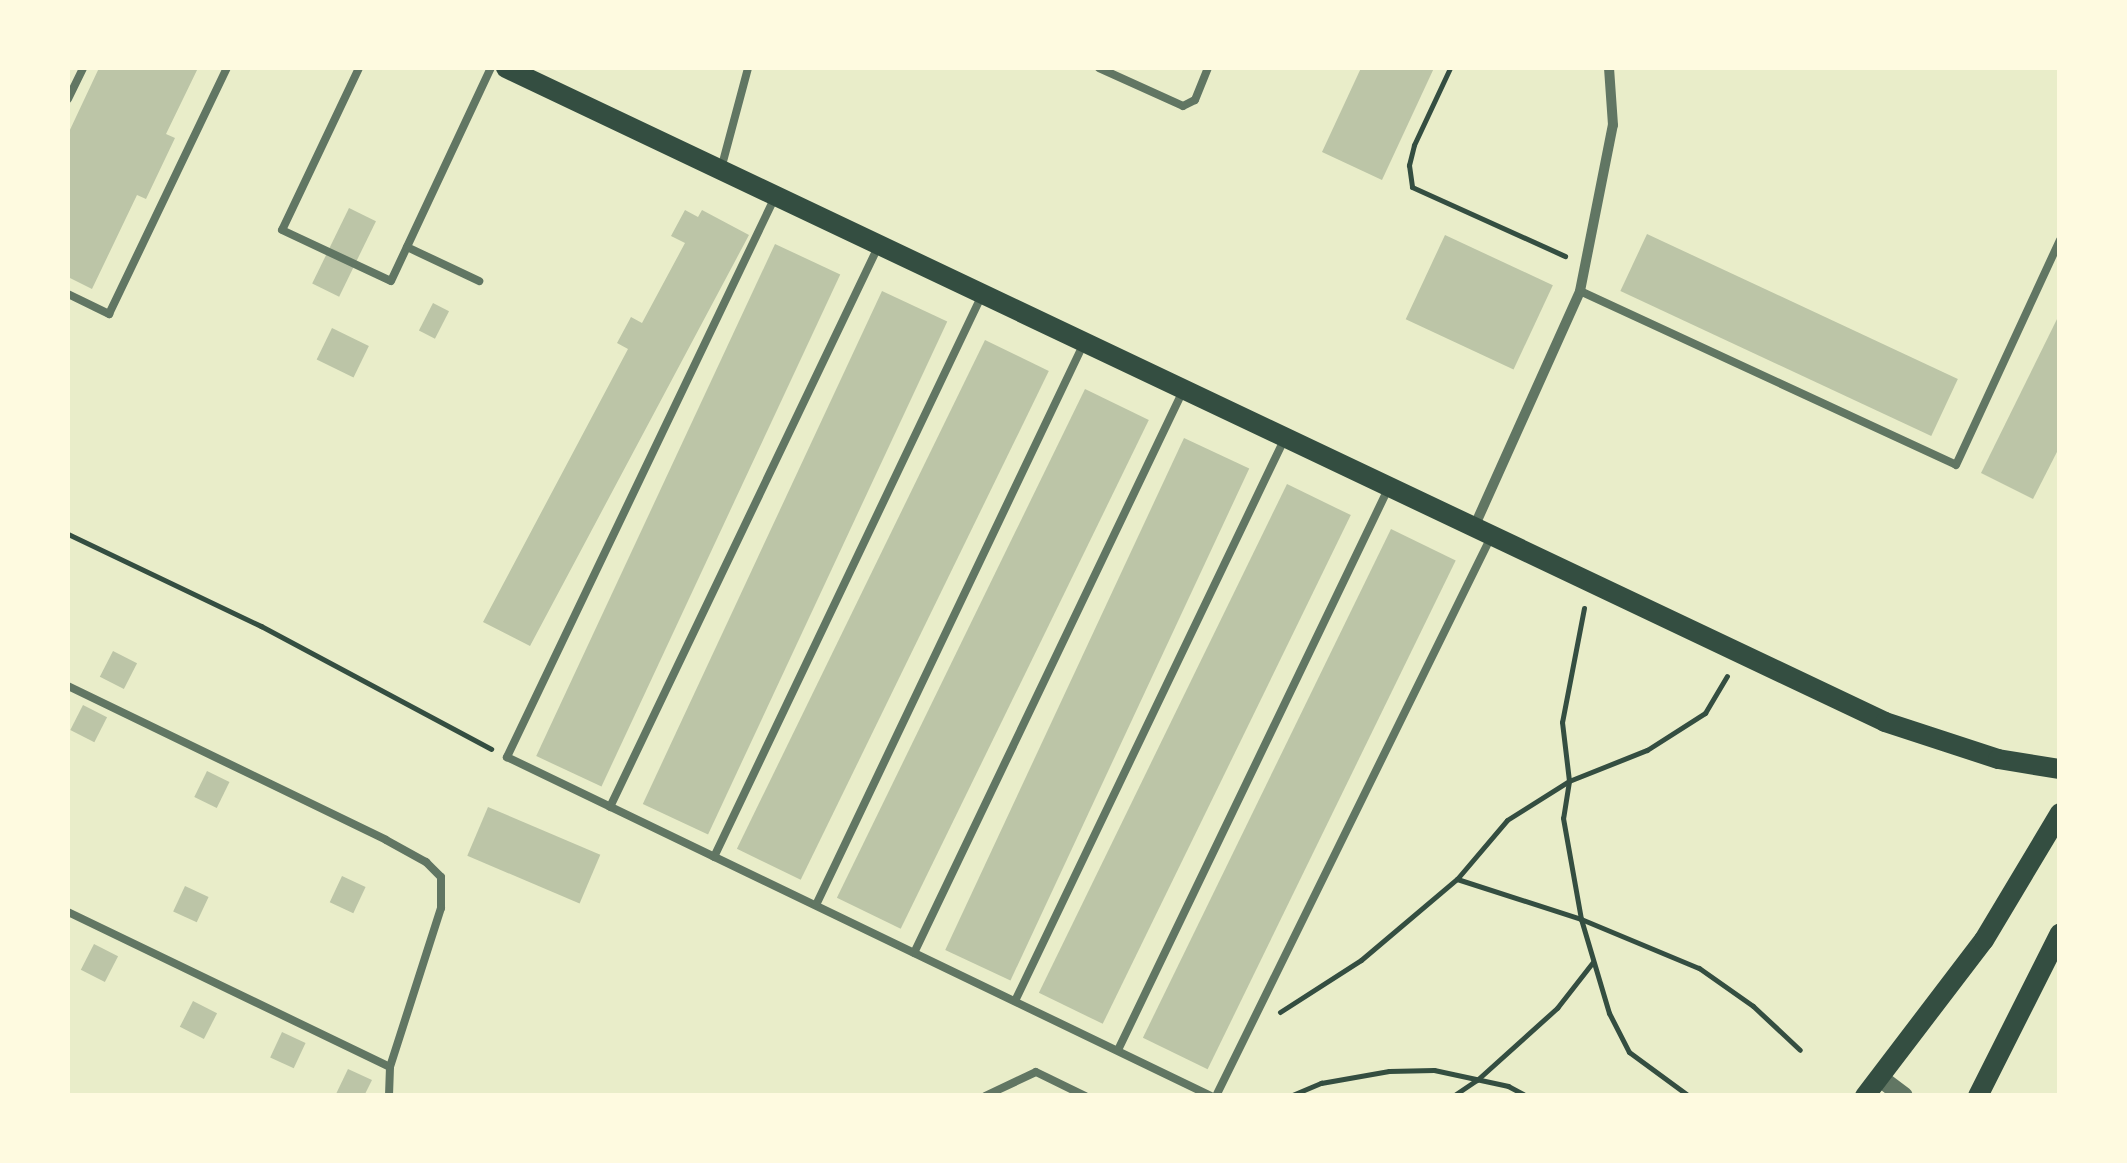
<!DOCTYPE html>
<style>
body{margin:0}
#map{position:relative;width:2127px;height:1163px;overflow:hidden;background:#e9edc9;font-family:Mulish,sans-serif}
div>[style]{position:absolute}
.building>*{inset:0;background:#bcc5a7;transform-origin:0 0}
.path>*{height:5px;margin:-2.5px;padding:0 2.5px;transform-origin:2.5px;border-radius:2.5px;background:#344e41}
.service>*{height:8px;margin:-4px;padding:0 4px;transform-origin:4px;border-radius:4px;background:#617663}
.minor>*{height:10px;margin:-5px;padding:0 5px;transform-origin:5px;border-radius:5px;background:#617663}
.tertiary>*{height:18px;margin:-9px;padding:0 9px;transform-origin:9px;border-radius:9px;background:#617663}
.secondary>*{height:20px;margin:-10px;padding:0 10px;transform-origin:10px;border-radius:10px;background:#344e41}
span{translate:-50% -50%;white-space:nowrap;text-align:center;line-height:1.15;-webkit-text-stroke:8px #fefae0;paint-order:stroke}
.frame{position:absolute;inset:0;border:70px solid #fefae0;pointer-events:none}
</style>
<div id="map">
<div class="building">
<div style="clip-path:polygon(99px 68px,198px 68px,166px 134px,175px 138px,146px 199px,137px 195px,92px 289px,68px 277px,68px 134px)"></div>
<div style="clip-path:polygon(1361px 68px,1434px 68px,1382px 180px,1322px 152px)"></div>
<div style="left:349px;top:208px;width:30px;height:84px;rotate:26deg"></div>
<div style="clip-path:polygon(685px 210px,698px 217px,702px 210px,749px 235px,530px 646px,483px 622px,628px 349px,617px 343px,631px 317px,642px 323px,685px 243px,671px 236px)"></div>
<div style="left:1647px;top:234px;width:343px;height:63px;rotate:25deg"></div>
<div style="left:1445px;top:235px;width:119px;height:93px;rotate:25deg"></div>
<div style="left:775px;top:244px;width:72px;height:565px;rotate:25deg"></div>
<div style="left:882px;top:291px;width:72px;height:566px;rotate:25deg"></div>
<div style="left:433px;top:303px;width:18px;height:31px;rotate:27deg"></div>
<div style="clip-path:polygon(2060px 313px,2060px 446px,2033px 499px,1981px 473px)"></div>
<div style="left:332px;top:328px;width:41px;height:35px;rotate:26deg"></div>
<div style="left:985px;top:340px;width:71px;height:566px;rotate:26deg"></div>
<div style="left:1085px;top:389px;width:71px;height:566px;rotate:26deg"></div>
<div style="left:1184px;top:438px;width:72px;height:565px;rotate:25deg"></div>
<div style="left:1287px;top:484px;width:71px;height:566px;rotate:26deg"></div>
<div style="left:1391px;top:529px;width:72px;height:566px;rotate:26deg"></div>
<div style="left:113px;top:651px;width:27px;height:29px;rotate:27deg"></div>
<div style="left:83px;top:705px;width:27px;height:28px;rotate:27deg"></div>
<div style="left:207px;top:771px;width:25px;height:29px;rotate:26deg"></div>
<div style="left:488px;top:807px;width:122px;height:53px;rotate:23deg"></div>
<div style="left:342px;top:876px;width:26px;height:29px;rotate:25deg"></div>
<div style="left:185px;top:886px;width:26px;height:28px;rotate:25deg"></div>
<div style="left:94px;top:944px;width:27px;height:29px;rotate:27deg"></div>
<div style="left:193px;top:1001px;width:27px;height:29px;rotate:27deg"></div>
<div style="left:282px;top:1032px;width:26px;height:28px;rotate:25deg"></div>
<div style="clip-path:polygon(348px 1069px,372px 1080px,364px 1096px,336px 1094px)"></div>
</div>
<div class="path">
<div style="left:1450px;top:68px;width:85px;rotate:115.1deg"></div>
<div style="left:1414px;top:145px;width:21px;rotate:104deg"></div>
<div style="left:1409px;top:165px;width:22px;rotate:82deg"></div>
<div style="left:1412px;top:187px;width:168px;rotate:24.3deg"></div>
<div style="left:68px;top:534px;width:214px;rotate:25.5deg"></div>
<div style="left:261px;top:626px;width:261px;rotate:28.1deg"></div>
<div style="left:1584px;top:608px;width:116px;rotate:100.9deg"></div>
<div style="left:1562px;top:722px;width:59px;rotate:83.2deg"></div>
<div style="left:1569px;top:781px;width:37px;rotate:99deg"></div>
<div style="left:1563px;top:818px;width:103px;rotate:79.9deg"></div>
<div style="left:1581px;top:919px;width:98px;rotate:73.4deg"></div>
<div style="left:1609px;top:1013px;width:44px;rotate:62.9deg"></div>
<div style="left:1629px;top:1052px;width:74px;rotate:36.3deg"></div>
<div style="left:1457px;top:879px;width:130px;rotate:17.9deg"></div>
<div style="left:1581px;top:919px;width:128px;rotate:22.6deg"></div>
<div style="left:1699px;top:968px;width:66px;rotate:35.1deg"></div>
<div style="left:1753px;top:1006px;width:64px;rotate:43.1deg"></div>
<div style="left:1280px;top:1012px;width:96px;rotate:-32.7deg"></div>
<div style="left:1361px;top:960px;width:126px;rotate:-40.2deg"></div>
<div style="left:1457px;top:879px;width:77px;rotate:-49.7deg"></div>
<div style="left:1507px;top:820px;width:73px;rotate:-32.2deg"></div>
<div style="left:1569px;top:781px;width:84px;rotate:-21.7deg"></div>
<div style="left:1647px;top:750px;width:69px;rotate:-32.5deg"></div>
<div style="left:1705px;top:713px;width:43px;rotate:-59.3deg"></div>
<div style="left:1290px;top:1096px;width:34px;rotate:-23deg"></div>
<div style="left:1321px;top:1083px;width:69px;rotate:-10deg"></div>
<div style="left:1389px;top:1071px;width:45px;rotate:-1.3deg"></div>
<div style="left:1434px;top:1070px;width:76px;rotate:12.2deg"></div>
<div style="left:1508px;top:1086px;width:21px;rotate:28deg"></div>
<div style="left:1453px;top:1096px;width:29px;rotate:-34deg"></div>
<div style="left:1477px;top:1080px;width:108px;rotate:-42deg"></div>
<div style="left:1557px;top:1008px;width:58px;rotate:-52deg"></div>
</div>
<div class="service">
<div style="left:359px;top:68px;width:179px;rotate:115.4deg"></div>
<div style="left:282px;top:230px;width:120px;rotate:25.1deg"></div>
<div style="left:391px;top:281px;width:235px;rotate:-64.9deg"></div>
<div style="left:1099px;top:68px;width:92px;rotate:24.3deg"></div>
<div style="left:1183px;top:106px;width:13px;rotate:-27deg"></div>
<div style="left:1195px;top:100px;width:35px;rotate:-68deg"></div>
<div style="left:68px;top:99px;width:34px;rotate:-64deg"></div>
<div style="left:721px;top:169px;width:105px;rotate:-75deg"></div>
<div style="left:774px;top:199px;width:619px;rotate:115.57deg"></div>
<div style="left:507px;top:757px;width:781px;rotate:25.71deg"></div>
<div style="left:407px;top:247px;width:80px;rotate:25.3deg"></div>
<div style="left:1580px;top:291px;width:414px;rotate:24.8deg"></div>
<div style="left:1956px;top:465px;width:248px;rotate:-65.2deg"></div>
<div style="left:68px;top:294px;width:46px;rotate:26deg"></div>
<div style="left:109px;top:314px;width:273px;rotate:-64.4deg"></div>
<div style="left:68px;top:686px;width:353px;rotate:25.8deg"></div>
<div style="left:386px;top:840px;width:46px;rotate:28.8deg"></div>
<div style="left:426px;top:862px;width:21px;rotate:45deg"></div>
<div style="left:441px;top:877px;width:31px;rotate:90deg"></div>
<div style="left:441px;top:908px;width:167px;rotate:107.8deg"></div>
<div style="left:390px;top:1067px;width:29px;rotate:92deg"></div>
<div style="left:610px;top:807px;width:621px;rotate:-64.43deg"></div>
<div style="left:714px;top:857px;width:620px;rotate:-64.51deg"></div>
<div style="left:816px;top:905px;width:620px;rotate:-64.51deg"></div>
<div style="left:68px;top:912px;width:357px;rotate:25.7deg"></div>
<div style="left:914px;top:953px;width:621px;rotate:-64.43deg"></div>
<div style="left:1015px;top:1001px;width:620px;rotate:-64.39deg"></div>
<div style="left:1118px;top:1050px;width:625px;rotate:-64.3deg"></div>
<div style="left:985px;top:1096px;width:56px;rotate:-25.2deg"></div>
<div style="left:1036px;top:1072px;width:55px;rotate:26.1deg"></div>
<div style="left:1216px;top:1096px;width:621px;rotate:-63.81deg"></div>
</div>
<div class="minor">
<div style="left:1475px;top:525px;width:256px;rotate:-65.8deg"></div>
<div style="left:1580px;top:291px;width:169px;rotate:-78.8deg"></div>
<div style="left:1613px;top:125px;width:57px;rotate:-94deg"></div>
</div>
<div class="tertiary">
<div style="left:1880px;top:1078px;width:30px;rotate:37deg"></div>
</div>
<div class="secondary">
<div style="left:506px;top:68px;width:1526px;rotate:25.37deg"></div>
<div style="left:1885px;top:722px;width:119px;rotate:18.1deg"></div>
<div style="left:1998px;top:759px;width:63px;rotate:9.2deg"></div>
<div style="left:1865px;top:1096px;width:196px;rotate:-52.7deg"></div>
<div style="left:1984px;top:940px;width:148px;rotate:-59.1deg"></div>
<div style="left:1978px;top:1096px;width:182px;rotate:-63.3deg"></div>
</div>
<div class="frame"></div>
</div>
